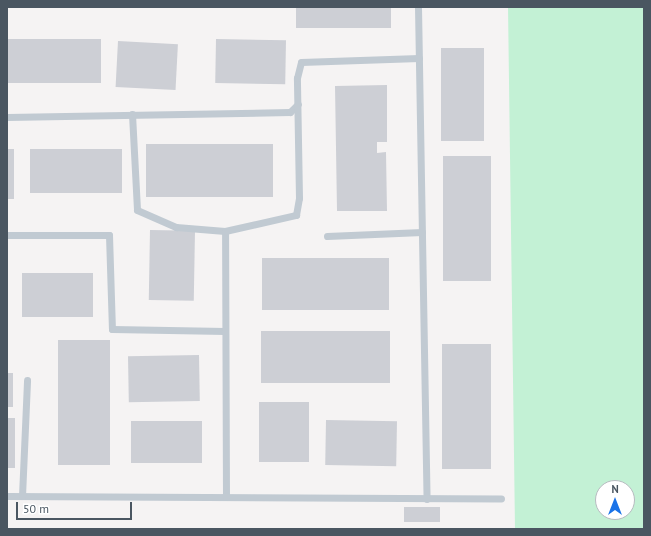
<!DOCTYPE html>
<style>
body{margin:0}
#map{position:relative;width:651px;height:536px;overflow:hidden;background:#f5f3f3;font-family:"PT Sans",sans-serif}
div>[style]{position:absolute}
.green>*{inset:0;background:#c3f1d5}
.building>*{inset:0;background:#cdcfd5;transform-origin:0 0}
.lane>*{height:7px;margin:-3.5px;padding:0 3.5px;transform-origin:3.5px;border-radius:3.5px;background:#c1cad2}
span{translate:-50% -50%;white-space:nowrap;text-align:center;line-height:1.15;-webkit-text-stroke:4px #fff;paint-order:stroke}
.frame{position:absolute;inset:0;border:8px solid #4a5661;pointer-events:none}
.north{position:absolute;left:595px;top:480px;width:40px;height:40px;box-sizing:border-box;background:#fff;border:1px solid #b7bbc0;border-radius:50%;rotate:0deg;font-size:11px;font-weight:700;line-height:16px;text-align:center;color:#4a5661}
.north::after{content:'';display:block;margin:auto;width:14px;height:18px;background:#1a73e8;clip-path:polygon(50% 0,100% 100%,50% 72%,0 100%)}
.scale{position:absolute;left:16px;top:502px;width:116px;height:18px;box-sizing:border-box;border:2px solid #4a5661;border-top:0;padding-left:5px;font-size:12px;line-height:14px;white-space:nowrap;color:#4a5661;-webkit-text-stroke:3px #fff;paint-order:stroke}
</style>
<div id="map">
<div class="green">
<div style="clip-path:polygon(evenodd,508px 7px,644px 7px,644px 529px,515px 529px,508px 7px,603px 488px,627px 488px,627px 512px,603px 512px,603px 488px)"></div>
</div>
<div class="building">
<div style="left:296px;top:7px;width:95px;height:21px"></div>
<div style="left:7px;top:39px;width:94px;height:44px"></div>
<div style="left:216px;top:39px;width:70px;height:44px;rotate:1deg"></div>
<div style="left:118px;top:41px;width:60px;height:46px;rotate:3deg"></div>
<div style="left:441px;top:48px;width:43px;height:93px"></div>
<div style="clip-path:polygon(387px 85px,387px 142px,377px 142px,377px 153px,386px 152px,387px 211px,337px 211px,335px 86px)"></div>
<div style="left:146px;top:144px;width:127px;height:53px"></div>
<div style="left:7px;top:149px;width:7px;height:50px"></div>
<div style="left:30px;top:149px;width:92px;height:44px"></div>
<div style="left:443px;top:156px;width:48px;height:125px"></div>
<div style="left:150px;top:230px;width:45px;height:70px;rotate:1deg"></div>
<div style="left:262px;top:258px;width:127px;height:52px"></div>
<div style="left:22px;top:273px;width:71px;height:44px"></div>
<div style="left:261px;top:331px;width:129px;height:52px"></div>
<div style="left:58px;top:340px;width:52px;height:125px"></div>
<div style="left:442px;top:344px;width:49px;height:125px"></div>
<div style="left:199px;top:355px;width:46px;height:71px;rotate:89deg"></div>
<div style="left:7px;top:373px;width:6px;height:34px"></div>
<div style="left:259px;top:402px;width:50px;height:60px"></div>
<div style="left:7px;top:418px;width:8px;height:50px"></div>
<div style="left:326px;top:420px;width:71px;height:45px;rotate:1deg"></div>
<div style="left:131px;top:421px;width:71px;height:42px"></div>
<div style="left:404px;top:507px;width:36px;height:15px"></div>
</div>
<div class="lane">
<div style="left:418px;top:7px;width:492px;rotate:89deg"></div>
<div style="left:132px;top:114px;width:96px;rotate:87deg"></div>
<div style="left:137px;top:210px;width:43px;rotate:23.6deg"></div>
<div style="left:176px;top:227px;width:49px;rotate:4.7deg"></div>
<div style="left:7px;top:117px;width:283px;rotate:-1deg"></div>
<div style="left:290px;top:112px;width:11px;rotate:-45deg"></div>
<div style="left:7px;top:235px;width:102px"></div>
<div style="left:109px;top:235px;width:94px;rotate:88.2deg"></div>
<div style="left:112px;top:329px;width:113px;rotate:1deg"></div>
<div style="left:327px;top:236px;width:95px;rotate:-2.4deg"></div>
<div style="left:7px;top:496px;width:494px;rotate:0.3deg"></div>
<div style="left:22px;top:496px;width:116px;rotate:-87.5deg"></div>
<div style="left:226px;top:497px;width:266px;rotate:-90.2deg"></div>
<div style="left:225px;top:231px;width:73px;rotate:-12.7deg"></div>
<div style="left:296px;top:215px;width:17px;rotate:-80deg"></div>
<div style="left:299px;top:198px;width:120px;rotate:-91deg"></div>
<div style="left:297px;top:78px;width:16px;rotate:-76deg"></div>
<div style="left:301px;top:62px;width:118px;rotate:-1.9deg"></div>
</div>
<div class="frame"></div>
<div class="north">N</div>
<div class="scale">50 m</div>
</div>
